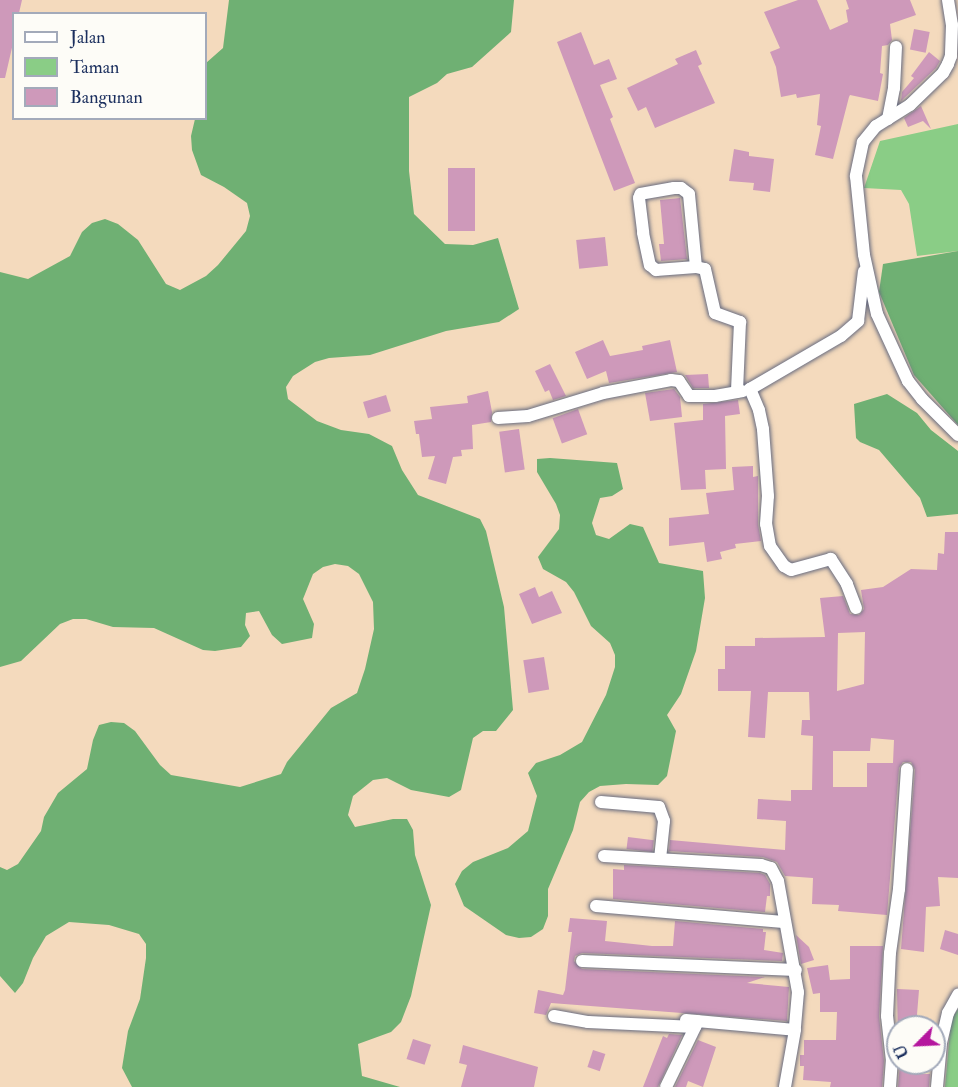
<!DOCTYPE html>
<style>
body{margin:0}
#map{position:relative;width:958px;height:1087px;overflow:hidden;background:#f4dabd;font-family:"IM FELL Double Pica",serif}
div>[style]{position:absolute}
.green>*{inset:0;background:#8acd86}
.forest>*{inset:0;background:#6fb073}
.building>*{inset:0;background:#ce99ba;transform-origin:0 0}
.roads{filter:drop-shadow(0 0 2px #676b7f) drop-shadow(0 0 2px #676b7f)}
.minor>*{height:12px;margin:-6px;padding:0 6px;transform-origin:6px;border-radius:6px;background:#fff}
span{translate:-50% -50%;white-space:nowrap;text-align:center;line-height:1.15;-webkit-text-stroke:4.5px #fdfcf7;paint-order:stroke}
.legend{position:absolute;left:12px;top:12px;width:195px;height:108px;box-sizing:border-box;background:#fdfcf7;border:2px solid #a3aaba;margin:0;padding:8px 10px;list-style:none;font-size:18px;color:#1b2f5e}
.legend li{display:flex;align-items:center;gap:12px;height:30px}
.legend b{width:30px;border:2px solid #a3aaba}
.north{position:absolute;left:886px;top:1015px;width:60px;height:60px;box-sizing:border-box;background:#fdfcf7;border:2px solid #a3aaba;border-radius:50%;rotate:246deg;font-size:16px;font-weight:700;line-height:24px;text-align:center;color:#1b2f5e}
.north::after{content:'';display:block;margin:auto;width:21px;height:27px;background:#b5179e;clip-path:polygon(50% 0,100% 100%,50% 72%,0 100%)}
</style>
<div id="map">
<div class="green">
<div style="clip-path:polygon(958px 124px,958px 251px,917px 256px,909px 204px,901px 190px,864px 188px,880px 141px)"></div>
<div style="clip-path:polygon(958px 1009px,958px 1087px,945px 1087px,951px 1020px)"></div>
</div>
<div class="forest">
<div style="clip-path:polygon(229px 0,514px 0,511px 32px,472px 67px,447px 74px,437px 83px,409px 97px,409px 171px,414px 214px,445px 244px,473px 245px,498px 238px,519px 309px,499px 322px,446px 331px,370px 355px,329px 358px,315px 362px,293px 376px,286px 387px,288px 399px,317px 421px,341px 430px,369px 434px,392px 446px,402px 470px,418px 495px,480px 519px,486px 531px,504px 607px,513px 710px,496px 731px,483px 731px,473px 738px,461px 790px,449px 797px,411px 790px,387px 778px,373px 780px,353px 796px,348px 815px,355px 827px,393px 819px,407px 819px,413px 830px,415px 855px,431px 905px,411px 996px,401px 1022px,391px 1032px,358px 1044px,362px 1076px,400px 1087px,132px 1087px,122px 1068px,128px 1031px,140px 999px,146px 958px,146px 944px,139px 934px,109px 925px,69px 922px,46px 936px,33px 958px,23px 983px,15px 993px,0 976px,0 867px,7px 870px,18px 864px,41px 831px,44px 817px,58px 793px,87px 769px,93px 740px,99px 725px,111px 722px,124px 723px,135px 731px,160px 765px,171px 775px,240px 787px,281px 774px,287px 762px,331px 708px,357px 693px,365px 669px,374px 629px,373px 602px,359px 574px,348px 566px,335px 564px,323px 567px,313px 574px,303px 599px,314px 624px,312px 638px,282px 644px,272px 635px,259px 611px,246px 613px,245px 625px,250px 636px,241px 647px,215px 651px,203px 650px,154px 628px,113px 627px,86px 619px,73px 619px,60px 624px,21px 661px,0 667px,0 272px,28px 279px,70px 256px,82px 232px,92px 223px,105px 219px,118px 224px,138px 240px,166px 284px,180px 290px,206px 276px,218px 265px,246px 231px,250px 216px,247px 203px,224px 187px,201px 175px,192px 150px,191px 136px,195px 119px,206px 118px,206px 63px,223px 48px)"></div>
<div style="clip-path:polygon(958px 251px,958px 425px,914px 375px,879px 292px,883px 264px)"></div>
<div style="clip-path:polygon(887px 394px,917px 413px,931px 430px,958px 451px,958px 514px,927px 517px,920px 498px,879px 450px,860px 442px,856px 438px,854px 404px)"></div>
<div style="clip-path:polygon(550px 458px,617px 463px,623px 489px,612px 496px,600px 498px,592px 523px,596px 535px,609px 539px,630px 524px,643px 527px,659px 563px,703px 571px,705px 598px,696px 651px,681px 694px,667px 715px,676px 731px,667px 776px,658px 785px,626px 784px,600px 786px,589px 792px,580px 802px,573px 830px,548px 889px,548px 916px,543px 929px,531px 937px,519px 938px,506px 935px,464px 906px,455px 884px,462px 871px,473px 862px,508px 848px,528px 831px,537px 796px,528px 773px,536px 763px,560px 755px,582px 742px,606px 695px,615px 667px,615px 655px,610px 643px,591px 626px,574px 592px,566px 582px,543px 569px,538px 557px,559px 529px,560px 515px,556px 504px,537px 472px,537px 459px)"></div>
</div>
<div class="building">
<div style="clip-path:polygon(0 0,22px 0,19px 13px,14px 12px,14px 39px,5px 78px,0 78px)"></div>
<div style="clip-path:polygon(798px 0,817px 0,830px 30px,848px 22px,846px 10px,849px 9px,846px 0,910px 0,916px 15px,890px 24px,892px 40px,888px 45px,882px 46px,880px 73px,883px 74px,878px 101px,850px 95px,849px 97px,833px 159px,815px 155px,821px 126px,817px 125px,820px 94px,797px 98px,796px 94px,781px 97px,776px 67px,770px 52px,780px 48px,764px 12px)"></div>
<div style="left:914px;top:29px;width:16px;height:21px;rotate:11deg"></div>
<div style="clip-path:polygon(581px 32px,594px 65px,609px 59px,617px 79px,600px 85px,613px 117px,610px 119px,635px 183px,614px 191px,557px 42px)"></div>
<div style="clip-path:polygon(696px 50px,702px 64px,698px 66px,715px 103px,655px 128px,646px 107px,638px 111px,627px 88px,678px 64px,675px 59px)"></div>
<div style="clip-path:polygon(929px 52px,940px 61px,936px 68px,901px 101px,902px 92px,914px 78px,911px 76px)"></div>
<div style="clip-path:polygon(921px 106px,931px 129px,923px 121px,908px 127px,904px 118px)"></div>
<div style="clip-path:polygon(734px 149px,749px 152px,749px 156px,774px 159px,770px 192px,753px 190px,754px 183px,729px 181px)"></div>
<div style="left:448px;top:168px;width:27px;height:63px"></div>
<div style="clip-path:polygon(680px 198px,687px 259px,661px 261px,659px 244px,664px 244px,660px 200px)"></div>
<div style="left:605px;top:237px;width:29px;height:29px;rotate:84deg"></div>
<div style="clip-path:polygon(603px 340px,610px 356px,643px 350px,642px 346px,670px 340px,677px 372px,609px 383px,606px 371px,587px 379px,575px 352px)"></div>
<div style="clip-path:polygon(550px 364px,566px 396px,553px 400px,549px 390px,545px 392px,535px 371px)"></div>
<div style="clip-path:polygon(708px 374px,709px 388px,693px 388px,685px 375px)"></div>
<div style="clip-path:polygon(674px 389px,680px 397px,682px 417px,650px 421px,645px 393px)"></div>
<div style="clip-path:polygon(488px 391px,492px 412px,491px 422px,472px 425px,473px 449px,461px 450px,462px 456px,453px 457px,446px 484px,428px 479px,435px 456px,422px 457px,419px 434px,416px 434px,414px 421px,432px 419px,430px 407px,468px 403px,467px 396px)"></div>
<div style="left:386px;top:395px;width:17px;height:24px;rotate:73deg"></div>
<div style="clip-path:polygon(738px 400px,740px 414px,725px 416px,726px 469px,705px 470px,706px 489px,681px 490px,674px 423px,703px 420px,703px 404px)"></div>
<div style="left:578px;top:409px;width:27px;height:27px;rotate:70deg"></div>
<div style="left:519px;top:429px;width:41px;height:20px;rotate:82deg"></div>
<div style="clip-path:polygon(753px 466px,753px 477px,758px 476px,758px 524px,761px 541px,735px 544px,736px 548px,720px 552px,722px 559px,707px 562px,704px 542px,669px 546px,669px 518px,709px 514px,706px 493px,734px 490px,732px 467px)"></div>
<div style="clip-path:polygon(evenodd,945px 532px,958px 532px,958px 878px,938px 877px,940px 906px,926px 907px,924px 952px,901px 949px,915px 770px,911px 762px,903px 762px,899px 768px,887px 915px,838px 911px,839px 905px,812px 904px,813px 878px,785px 876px,777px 862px,763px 857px,669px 851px,670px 840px,785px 850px,786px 821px,757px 819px,758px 799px,791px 801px,791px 790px,812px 790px,813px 736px,801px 735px,802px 720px,810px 720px,809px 692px,768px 692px,765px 738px,748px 737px,751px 691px,718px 691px,718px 669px,725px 669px,725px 646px,755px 646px,755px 638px,825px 637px,820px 598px,843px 596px,850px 614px,859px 615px,864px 609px,861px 590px,883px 587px,911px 569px,937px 570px,938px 553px,944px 554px,945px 532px,865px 632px,864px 684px,837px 691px,838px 633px,865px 632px,945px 532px,871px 738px,894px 740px,893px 763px,867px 763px,867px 787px,833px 787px,833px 751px,870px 751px,871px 738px)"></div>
<div style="clip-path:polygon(535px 587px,539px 597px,552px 591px,562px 613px,532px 624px,519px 594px)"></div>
<div style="left:544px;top:657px;width:33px;height:21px;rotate:81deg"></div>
<div style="left:628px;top:837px;width:26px;height:12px;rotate:7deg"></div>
<div style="clip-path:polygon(624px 865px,760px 873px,765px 875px,770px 884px,770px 896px,767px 896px,765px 912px,613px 899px,613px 869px,624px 870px)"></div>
<div style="clip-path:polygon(570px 918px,607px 921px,605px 941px,652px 946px,673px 946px,675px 921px,763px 929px,763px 932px,766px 932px,764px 950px,783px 953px,782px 961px,582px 953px,575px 956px,574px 961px,582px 969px,765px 977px,747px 983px,789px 987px,787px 1021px,551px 1003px,546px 1015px,534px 1013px,538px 990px,563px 995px,565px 990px,572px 932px,568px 932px)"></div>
<div style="clip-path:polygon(945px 930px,958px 934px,958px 955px,940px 949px)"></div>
<div style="clip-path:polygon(796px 935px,809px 947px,814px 960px,801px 964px)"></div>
<div style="clip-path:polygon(850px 946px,883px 946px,879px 1016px,884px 1061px,882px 1087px,830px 1087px,831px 1082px,803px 1080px,804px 1066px,800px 1066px,800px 1055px,804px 1055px,804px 1040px,836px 1040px,837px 1012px,820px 1012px,820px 993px,813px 994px,807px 968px,828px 965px,830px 980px,850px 979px)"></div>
<div style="clip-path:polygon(897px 989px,919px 990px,916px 1027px,898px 1027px,898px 1040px)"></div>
<div style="clip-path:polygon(669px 1034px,682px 1035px,658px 1087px,643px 1087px,663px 1036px,667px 1038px)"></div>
<div style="left:413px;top:1039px;width:19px;height:21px;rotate:18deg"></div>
<div style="clip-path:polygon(698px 1040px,716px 1047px,703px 1087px,688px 1081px,686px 1087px,675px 1087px)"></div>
<div style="clip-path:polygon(463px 1045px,538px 1067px,534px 1087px,461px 1087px,467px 1065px,459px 1063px)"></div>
<div style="left:593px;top:1050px;width:13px;height:18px;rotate:18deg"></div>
<div style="clip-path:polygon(900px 1063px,912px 1063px,912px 1074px,930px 1074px,929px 1087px,898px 1087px)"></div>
</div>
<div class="roads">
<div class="minor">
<div style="left:948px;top:0;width:25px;rotate:81deg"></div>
<div style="left:952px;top:25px;width:31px;rotate:92deg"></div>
<div style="left:951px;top:56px;width:9px;rotate:111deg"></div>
<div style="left:948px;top:64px;width:10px;rotate:119deg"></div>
<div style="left:943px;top:73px;width:46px;rotate:135.9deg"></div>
<div style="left:910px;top:105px;width:40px;rotate:148deg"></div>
<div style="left:876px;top:126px;width:21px;rotate:129deg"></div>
<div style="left:863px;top:142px;width:35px;rotate:102deg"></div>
<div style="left:856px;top:176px;width:79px;rotate:84.2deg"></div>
<div style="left:864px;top:255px;width:60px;rotate:77.6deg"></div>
<div style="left:877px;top:314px;width:74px;rotate:65.2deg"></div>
<div style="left:908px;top:381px;width:23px;rotate:52deg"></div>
<div style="left:922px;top:399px;width:51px;rotate:45deg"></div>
<div style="left:888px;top:119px;width:32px;rotate:-79deg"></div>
<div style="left:894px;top:88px;width:41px;rotate:-87.2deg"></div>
<div style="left:696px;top:267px;width:73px;rotate:-95.5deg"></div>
<div style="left:689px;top:194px;width:10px;rotate:-143deg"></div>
<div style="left:681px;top:188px;width:7px;rotate:180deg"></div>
<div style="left:674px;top:188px;width:34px;rotate:170deg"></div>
<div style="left:641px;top:194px;width:4px;rotate:117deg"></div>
<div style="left:639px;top:198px;width:35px;rotate:83deg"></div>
<div style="left:643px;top:233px;width:33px;rotate:78deg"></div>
<div style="left:650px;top:265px;width:8px;rotate:40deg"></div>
<div style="left:656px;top:270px;width:40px;rotate:-4.3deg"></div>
<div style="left:696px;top:267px;width:9px;rotate:13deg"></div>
<div style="left:705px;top:269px;width:45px;rotate:77.2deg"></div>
<div style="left:715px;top:313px;width:27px;rotate:20deg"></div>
<div style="left:740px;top:322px;width:70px;rotate:92.5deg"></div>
<div style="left:498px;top:418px;width:30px;rotate:-4deg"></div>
<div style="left:528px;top:416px;width:78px;rotate:-17deg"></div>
<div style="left:603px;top:393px;width:69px;rotate:-10.8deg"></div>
<div style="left:671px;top:380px;width:8px;rotate:7deg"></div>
<div style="left:679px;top:381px;width:18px;rotate:56deg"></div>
<div style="left:689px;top:396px;width:26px"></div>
<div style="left:715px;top:396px;width:28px;rotate:-10deg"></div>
<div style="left:856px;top:608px;width:26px;rotate:-111deg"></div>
<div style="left:847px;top:584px;width:30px;rotate:-123deg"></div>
<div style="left:831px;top:559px;width:41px;rotate:164.6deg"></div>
<div style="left:791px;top:570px;width:8px;rotate:-150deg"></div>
<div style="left:784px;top:566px;width:24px;rotate:-125deg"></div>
<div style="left:770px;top:546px;width:22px;rotate:-100deg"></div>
<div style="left:766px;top:524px;width:28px;rotate:-86deg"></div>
<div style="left:768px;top:496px;width:67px;rotate:-94.3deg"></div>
<div style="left:763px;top:429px;width:19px;rotate:-102deg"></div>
<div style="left:759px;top:410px;width:23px;rotate:-113deg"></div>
<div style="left:750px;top:389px;width:105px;rotate:-30.2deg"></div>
<div style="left:841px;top:336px;width:23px;rotate:-41deg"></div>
<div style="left:858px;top:321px;width:50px;rotate:-83.2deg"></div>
<div style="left:601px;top:802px;width:58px;rotate:4.9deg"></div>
<div style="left:659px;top:807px;width:15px;rotate:70deg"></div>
<div style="left:664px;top:821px;width:38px;rotate:96deg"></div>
<div style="left:604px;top:856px;width:157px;rotate:3.3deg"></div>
<div style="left:761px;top:865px;width:10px;rotate:17deg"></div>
<div style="left:771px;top:868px;width:15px;rotate:62deg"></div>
<div style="left:778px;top:881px;width:113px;rotate:79.8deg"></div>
<div style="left:798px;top:992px;width:38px;rotate:95deg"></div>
<div style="left:795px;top:1030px;width:58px;rotate:100deg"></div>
<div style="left:596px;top:906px;width:188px;rotate:4.9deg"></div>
<div style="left:582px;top:961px;width:214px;rotate:2.4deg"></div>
<div style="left:554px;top:1016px;width:35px;rotate:10deg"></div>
<div style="left:588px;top:1022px;width:107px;rotate:2.7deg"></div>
<div style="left:686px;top:1020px;width:109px;rotate:5.2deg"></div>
<div style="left:666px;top:1087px;width:73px;rotate:-64.1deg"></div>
<div style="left:890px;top:1087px;width:26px;rotate:-86deg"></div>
<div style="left:892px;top:1061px;width:45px;rotate:-96.3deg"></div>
<div style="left:887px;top:1016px;width:63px;rotate:-87.3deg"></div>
<div style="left:890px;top:953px;width:65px;rotate:-82deg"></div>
<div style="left:899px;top:889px;width:120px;rotate:-86.2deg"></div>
<div style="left:937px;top:1087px;width:44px;rotate:-84.8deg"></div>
<div style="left:941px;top:1043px;width:31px;rotate:-77deg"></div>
<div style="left:948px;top:1013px;width:21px;rotate:-61deg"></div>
</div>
</div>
<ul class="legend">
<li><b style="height:8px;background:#fff"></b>Jalan</li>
<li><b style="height:16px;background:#8acd86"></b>Taman</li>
<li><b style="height:16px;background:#ce99ba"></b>Bangunan</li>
</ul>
<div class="north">U</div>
</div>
